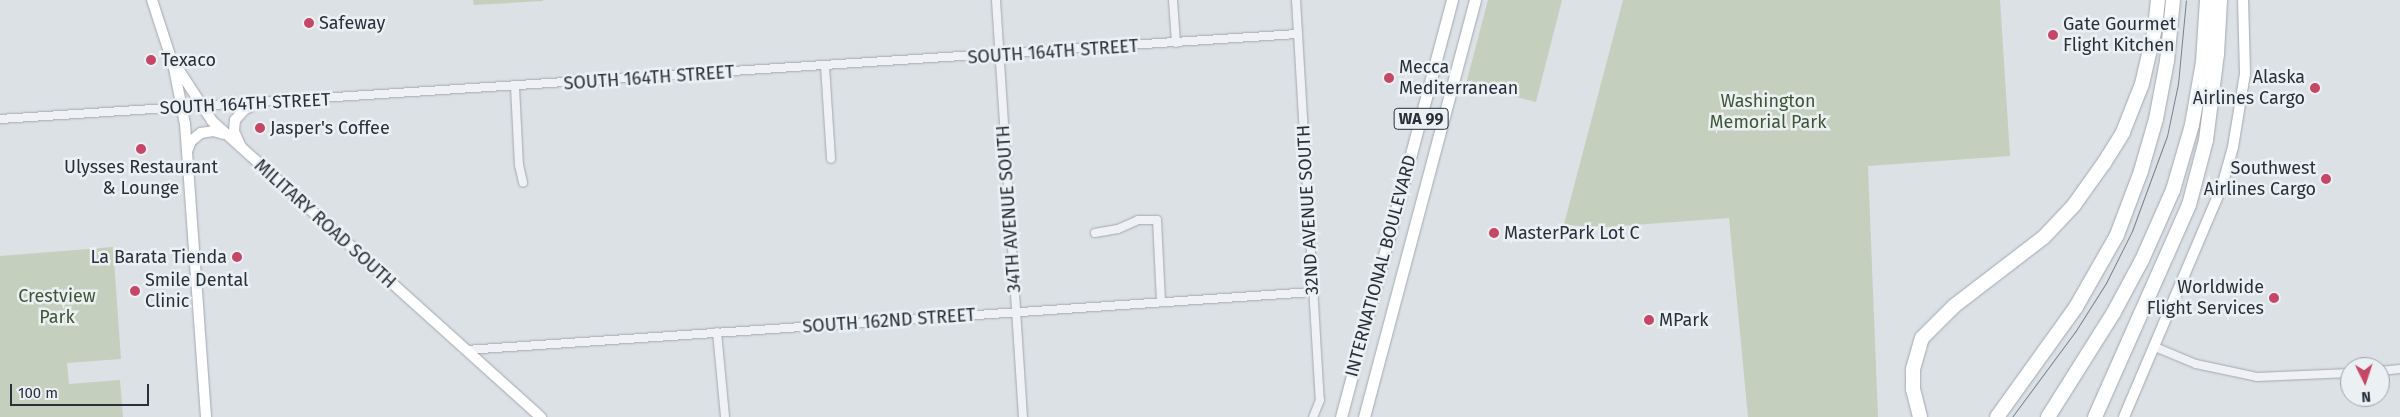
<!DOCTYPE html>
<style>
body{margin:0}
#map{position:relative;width:2400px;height:417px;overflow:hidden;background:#dce1e6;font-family:"Fira Sans",sans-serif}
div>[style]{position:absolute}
.green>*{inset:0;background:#c4cfbe}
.roads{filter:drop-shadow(0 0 1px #a2a8af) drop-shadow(0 0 1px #a2a8af)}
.street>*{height:8px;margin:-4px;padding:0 4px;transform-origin:4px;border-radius:4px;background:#eff1f4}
.secondary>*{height:10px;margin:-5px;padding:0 5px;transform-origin:5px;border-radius:5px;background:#fff}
.primary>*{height:11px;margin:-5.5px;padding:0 5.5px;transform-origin:5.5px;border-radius:5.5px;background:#fff}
.highway>*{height:14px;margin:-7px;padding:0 7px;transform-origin:7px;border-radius:7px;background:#fff}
.tram>*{height:1px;margin:-0.5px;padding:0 0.5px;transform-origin:0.5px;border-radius:0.5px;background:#77828e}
.dots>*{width:14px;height:14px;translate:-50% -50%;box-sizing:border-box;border:2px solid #ebf0f3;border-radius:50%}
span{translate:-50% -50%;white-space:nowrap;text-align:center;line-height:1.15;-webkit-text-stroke:5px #ebf0f3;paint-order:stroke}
.shield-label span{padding:1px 4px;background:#ebf0f3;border:1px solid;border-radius:4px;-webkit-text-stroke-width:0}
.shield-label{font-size:16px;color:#27303b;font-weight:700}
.poi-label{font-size:18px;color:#27303b}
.left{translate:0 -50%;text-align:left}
.right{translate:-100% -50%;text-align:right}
.street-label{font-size:18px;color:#27303b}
.park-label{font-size:18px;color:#3e5635}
.north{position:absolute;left:2340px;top:357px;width:50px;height:50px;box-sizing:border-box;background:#ebf0f3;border:1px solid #9da3a9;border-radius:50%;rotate:176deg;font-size:14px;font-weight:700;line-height:20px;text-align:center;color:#27303b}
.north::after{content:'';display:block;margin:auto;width:18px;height:22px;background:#c64665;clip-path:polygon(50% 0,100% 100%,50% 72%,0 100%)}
.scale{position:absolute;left:10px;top:384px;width:139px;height:22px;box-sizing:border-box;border:2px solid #27303b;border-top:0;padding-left:6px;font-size:15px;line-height:18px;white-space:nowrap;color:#27303b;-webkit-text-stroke:4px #ebf0f3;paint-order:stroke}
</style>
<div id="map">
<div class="green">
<div style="clip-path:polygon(473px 0,543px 0,543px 1px,474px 5px)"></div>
<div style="clip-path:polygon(1488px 0,1562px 0,1536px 102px,1466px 84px)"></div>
<div style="clip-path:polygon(1623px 0,2000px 0,2010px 156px,1868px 166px,1878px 417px,1748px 417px,1729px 218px,1593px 228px,1564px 224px)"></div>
<div style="clip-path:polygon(113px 247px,121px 359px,67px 363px,69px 384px,120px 380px,123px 417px,0 417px,0 256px)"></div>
</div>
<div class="roads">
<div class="street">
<div style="left:996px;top:0;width:418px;rotate:86.3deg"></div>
<div style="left:1173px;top:0;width:43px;rotate:86deg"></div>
<div style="left:1296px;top:0;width:401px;rotate:86.6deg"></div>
<div style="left:1320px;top:400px;width:18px;rotate:112deg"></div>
<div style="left:825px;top:66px;width:93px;rotate:86.3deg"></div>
<div style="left:515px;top:87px;width:78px;rotate:87.1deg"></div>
<div style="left:519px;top:165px;width:18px;rotate:77deg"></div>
<div style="left:0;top:119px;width:1301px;rotate:-3.75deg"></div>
<div style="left:1095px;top:233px;width:23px;rotate:-10deg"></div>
<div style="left:1118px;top:229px;width:22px;rotate:-24deg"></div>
<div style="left:1138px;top:220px;width:19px"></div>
<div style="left:1157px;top:220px;width:81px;rotate:87.2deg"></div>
<div style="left:717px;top:332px;width:85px;rotate:84.6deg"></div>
<div style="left:2155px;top:347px;width:44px;rotate:22.5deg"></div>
<div style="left:2196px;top:364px;width:62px;rotate:12deg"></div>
<div style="left:2257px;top:377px;width:93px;rotate:-2.5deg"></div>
<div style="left:466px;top:350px;width:849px;rotate:-3.92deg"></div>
<div style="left:2380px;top:371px;width:20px;rotate:-6deg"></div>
</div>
<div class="secondary">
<div style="left:152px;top:0;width:61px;rotate:71.9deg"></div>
<div style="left:171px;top:58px;width:75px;rotate:56.9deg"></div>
<div style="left:212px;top:121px;width:443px;rotate:42deg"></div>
<div style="left:174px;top:68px;width:57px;rotate:78.9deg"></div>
<div style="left:185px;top:124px;width:294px;rotate:85.9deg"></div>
<div style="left:241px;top:147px;width:17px;rotate:-114deg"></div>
<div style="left:234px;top:131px;width:11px;rotate:-85deg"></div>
<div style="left:235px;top:120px;width:15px;rotate:-48deg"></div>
<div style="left:245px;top:109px;width:12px;rotate:-24deg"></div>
<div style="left:188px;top:149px;width:9px;rotate:-69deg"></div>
<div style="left:191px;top:141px;width:13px;rotate:-39deg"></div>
<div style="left:201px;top:133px;width:12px;rotate:-9deg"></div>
<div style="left:213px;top:131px;width:11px;rotate:15deg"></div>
<div style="left:2124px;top:417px;width:251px;rotate:-67deg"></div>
<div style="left:2222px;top:186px;width:41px;rotate:-74.2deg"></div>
<div style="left:2233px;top:147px;width:74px;rotate:-80.7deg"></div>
<div style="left:2245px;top:74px;width:74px;rotate:-91.5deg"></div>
</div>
<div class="primary">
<div style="left:1341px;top:417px;width:432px;rotate:-75.1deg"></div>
<div style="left:1364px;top:417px;width:432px;rotate:-75.1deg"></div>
</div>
<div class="highway">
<div style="left:1920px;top:417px;width:29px;rotate:-104deg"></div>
<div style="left:1913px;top:389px;width:20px;rotate:-90deg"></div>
<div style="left:1913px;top:369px;width:32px;rotate:-74deg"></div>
<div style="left:1922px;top:338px;width:45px;rotate:-45deg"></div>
<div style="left:1954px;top:306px;width:113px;rotate:-37.5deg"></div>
<div style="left:2044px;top:237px;width:44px;rotate:-46.8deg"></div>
<div style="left:2074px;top:205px;width:52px;rotate:-54.5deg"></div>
<div style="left:2104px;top:163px;width:36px;rotate:-58deg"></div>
<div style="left:2123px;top:132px;width:52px;rotate:-68.4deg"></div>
<div style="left:2142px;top:84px;width:57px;rotate:-76.9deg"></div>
<div style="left:2155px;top:28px;width:28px;rotate:-84deg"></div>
<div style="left:1997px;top:417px;width:135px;rotate:-54.3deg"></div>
<div style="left:2076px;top:307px;width:83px;rotate:-60.3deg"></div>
<div style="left:2117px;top:235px;width:68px;rotate:-69.4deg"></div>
<div style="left:2141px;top:171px;width:54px;rotate:-73.9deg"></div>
<div style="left:2156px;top:119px;width:59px;rotate:-79.3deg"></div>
<div style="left:2167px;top:61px;width:61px;rotate:-84.4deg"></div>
<div style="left:2048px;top:417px;width:124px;rotate:-57.8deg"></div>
<div style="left:2114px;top:312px;width:59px;rotate:-61.7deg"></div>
<div style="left:2142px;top:260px;width:77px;rotate:-66.1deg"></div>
<div style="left:2173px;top:190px;width:68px;rotate:-73.7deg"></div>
<div style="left:2192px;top:125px;width:64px;rotate:-80.1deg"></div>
<div style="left:2203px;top:62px;width:62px;rotate:-86.3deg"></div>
<div style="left:2095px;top:417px;width:232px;rotate:-66.1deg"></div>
<div style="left:2189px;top:205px;width:67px;rotate:-75.3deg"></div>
<div style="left:2206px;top:140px;width:87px;rotate:-82.7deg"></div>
<div style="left:2217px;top:54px;width:54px;rotate:-86.8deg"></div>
</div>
</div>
<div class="tram">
<div style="left:2012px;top:417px;width:106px;rotate:-53.5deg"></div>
<div style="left:2075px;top:332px;width:58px;rotate:-57.7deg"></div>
<div style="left:2106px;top:283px;width:58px;rotate:-63.4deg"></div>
<div style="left:2132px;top:231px;width:101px;rotate:-69.8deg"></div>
<div style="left:2167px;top:136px;width:53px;rotate:-78.1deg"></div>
<div style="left:2178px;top:84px;width:84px;rotate:-84.6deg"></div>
</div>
<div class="dots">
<div style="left:309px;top:23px;background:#c64665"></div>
<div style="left:2053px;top:35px;background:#c64665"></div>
<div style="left:151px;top:60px;background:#c64665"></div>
<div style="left:1389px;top:78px;background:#c64665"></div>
<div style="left:2315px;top:88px;background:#c64665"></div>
<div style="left:260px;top:128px;background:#c64665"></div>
<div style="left:141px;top:149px;background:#c64665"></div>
<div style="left:2326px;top:179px;background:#c64665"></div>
<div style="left:1494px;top:233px;background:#c64665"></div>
<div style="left:237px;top:257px;background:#c64665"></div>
<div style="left:135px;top:291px;background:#c64665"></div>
<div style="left:2274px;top:298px;background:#c64665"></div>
<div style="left:1649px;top:320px;background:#c64665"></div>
</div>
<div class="shield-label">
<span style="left:1421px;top:119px">WA 99</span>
</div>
<div class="poi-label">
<span class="left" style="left:319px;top:23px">Safeway</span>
<span class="left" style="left:2063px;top:35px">Gate Gourmet<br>Flight Kitchen</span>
<span class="left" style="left:161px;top:60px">Texaco</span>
<span class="left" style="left:1399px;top:78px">Mecca<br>Mediterranean</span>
<span class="right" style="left:2305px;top:88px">Alaska<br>Airlines Cargo</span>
<span class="left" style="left:270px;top:128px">Jasper's Coffee</span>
<span style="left:141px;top:178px">Ulysses Restaurant<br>&amp; Lounge</span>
<span class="right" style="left:2316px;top:179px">Southwest<br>Airlines Cargo</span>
<span class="left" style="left:1504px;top:233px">MasterPark Lot C</span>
<span class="right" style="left:227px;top:257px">La Barata Tienda</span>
<span class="left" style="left:145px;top:291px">Smile Dental<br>Clinic</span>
<span class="right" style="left:2264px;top:298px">Worldwide<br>Flight Services</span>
<span class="left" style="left:1659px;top:320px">MPark</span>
</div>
<div class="street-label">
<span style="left:1053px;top:52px;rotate:-4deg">SOUTH 164TH STREET</span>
<span style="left:649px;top:78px;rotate:-4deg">SOUTH 164TH STREET</span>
<span style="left:245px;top:104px;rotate:-3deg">SOUTH 164TH STREET</span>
<span style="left:1009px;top:209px;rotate:-94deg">34TH AVENUE SOUTH</span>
<span style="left:1308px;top:210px;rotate:-93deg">32ND AVENUE SOUTH</span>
<span style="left:325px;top:224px;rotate:42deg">MILITARY ROAD SOUTH</span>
<span style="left:1381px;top:266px;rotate:-75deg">INTERNATIONAL BOULEVARD</span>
<span style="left:889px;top:321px;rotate:-4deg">SOUTH 162ND STREET</span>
</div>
<div class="park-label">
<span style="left:1768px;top:112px">Washington<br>Memorial Park</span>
<span style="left:57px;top:307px">Crestview<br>Park</span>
</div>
<div class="north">N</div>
<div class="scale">100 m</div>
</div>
